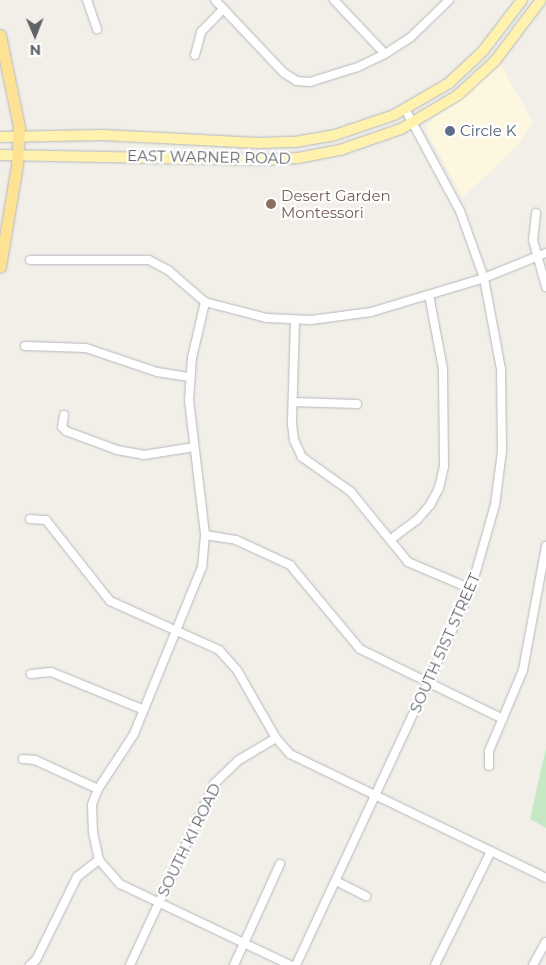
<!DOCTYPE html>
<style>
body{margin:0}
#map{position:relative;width:546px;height:965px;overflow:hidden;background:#f1efe8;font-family:Montserrat,sans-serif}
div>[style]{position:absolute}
.commercial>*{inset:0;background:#fef7e0}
.green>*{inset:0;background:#c5e8c5}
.roads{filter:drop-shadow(0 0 1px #b5b8bc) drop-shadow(0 0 1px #b5b8bc)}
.minor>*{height:8px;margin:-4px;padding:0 4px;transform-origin:4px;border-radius:4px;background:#fff}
.major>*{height:10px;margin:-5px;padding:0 5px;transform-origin:5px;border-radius:5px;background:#fff2af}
.highway>*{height:11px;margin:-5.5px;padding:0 5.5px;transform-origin:5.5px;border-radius:5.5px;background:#fde293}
.dots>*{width:14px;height:14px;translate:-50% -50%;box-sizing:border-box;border:2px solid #fff;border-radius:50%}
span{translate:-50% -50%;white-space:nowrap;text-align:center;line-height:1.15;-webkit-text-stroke:4.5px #fff;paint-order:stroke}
.service-label{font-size:15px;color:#4e5e75}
.left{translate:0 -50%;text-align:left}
.street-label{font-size:15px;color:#5f6368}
.education-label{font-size:15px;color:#785e54}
.north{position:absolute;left:10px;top:10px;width:50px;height:50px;-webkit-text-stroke:4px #fff;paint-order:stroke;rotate:179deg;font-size:14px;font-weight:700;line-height:20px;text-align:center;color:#5f6368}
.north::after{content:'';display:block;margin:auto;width:18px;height:22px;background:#5f6368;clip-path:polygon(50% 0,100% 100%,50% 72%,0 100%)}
</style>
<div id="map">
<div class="commercial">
<div style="clip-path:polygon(500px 64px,533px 122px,521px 141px,494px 169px,462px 197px,427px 131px,427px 124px)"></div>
</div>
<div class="green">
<div style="clip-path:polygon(546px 748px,546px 828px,530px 819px)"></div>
</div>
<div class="roads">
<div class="minor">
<div style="left:87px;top:0;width:31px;rotate:71deg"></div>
<div style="left:215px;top:0;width:100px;rotate:46.6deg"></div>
<div style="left:284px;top:73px;width:15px;rotate:32deg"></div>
<div style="left:297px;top:81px;width:13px;rotate:4deg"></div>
<div style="left:310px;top:82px;width:50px;rotate:-17.4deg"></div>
<div style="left:358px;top:67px;width:30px;rotate:-26deg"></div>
<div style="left:385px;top:54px;width:31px;rotate:-33deg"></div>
<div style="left:411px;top:37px;width:53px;rotate:-44.2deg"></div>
<div style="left:334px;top:0;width:74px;rotate:46.6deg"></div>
<div style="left:195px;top:55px;width:24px;rotate:-75deg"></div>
<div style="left:201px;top:32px;width:32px;rotate:-46deg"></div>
<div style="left:536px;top:213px;width:27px;rotate:96deg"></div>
<div style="left:533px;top:240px;width:49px;rotate:74.5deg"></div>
<div style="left:30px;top:260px;width:119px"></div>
<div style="left:149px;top:260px;width:21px;rotate:28deg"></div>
<div style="left:168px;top:270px;width:49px;rotate:40.9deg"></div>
<div style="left:205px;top:302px;width:64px;rotate:14.5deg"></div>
<div style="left:267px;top:318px;width:44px;rotate:2.6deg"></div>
<div style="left:311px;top:320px;width:61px;rotate:-7.6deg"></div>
<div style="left:371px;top:312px;width:118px;rotate:-16.7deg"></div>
<div style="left:484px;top:278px;width:67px;rotate:-22deg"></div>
<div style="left:205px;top:302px;width:57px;rotate:103.1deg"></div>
<div style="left:192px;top:358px;width:42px;rotate:94.1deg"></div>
<div style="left:189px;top:400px;width:136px;rotate:83.2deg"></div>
<div style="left:205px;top:535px;width:32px;rotate:95deg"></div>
<div style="left:202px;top:567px;width:180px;rotate:112.2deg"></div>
<div style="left:134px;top:734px;width:66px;rotate:123.2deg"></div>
<div style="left:98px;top:789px;width:17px;rotate:111deg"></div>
<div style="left:92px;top:805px;width:27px;rotate:88deg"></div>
<div style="left:93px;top:832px;width:29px;rotate:78deg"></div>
<div style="left:99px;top:860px;width:32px;rotate:49deg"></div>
<div style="left:120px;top:884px;width:188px;rotate:25.5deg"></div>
<div style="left:295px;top:320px;width:104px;rotate:91.7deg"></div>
<div style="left:292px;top:424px;width:16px;rotate:83deg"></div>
<div style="left:294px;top:440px;width:19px;rotate:65deg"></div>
<div style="left:302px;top:457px;width:60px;rotate:35.5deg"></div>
<div style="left:351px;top:492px;width:90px;rotate:50.8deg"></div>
<div style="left:408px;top:562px;width:69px;rotate:23.2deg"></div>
<div style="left:25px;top:346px;width:61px;rotate:1.9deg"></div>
<div style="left:86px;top:348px;width:75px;rotate:18.7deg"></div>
<div style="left:157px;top:372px;width:33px;rotate:9deg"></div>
<div style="left:293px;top:402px;width:64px;rotate:1.8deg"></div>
<div style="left:64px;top:415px;width:12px;rotate:99deg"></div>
<div style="left:62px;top:427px;width:6px;rotate:45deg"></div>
<div style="left:66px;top:431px;width:54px;rotate:20.4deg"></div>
<div style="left:117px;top:450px;width:27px;rotate:10deg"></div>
<div style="left:144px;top:455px;width:51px;rotate:-9.1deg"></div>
<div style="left:30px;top:519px;width:16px;rotate:4deg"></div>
<div style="left:46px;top:520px;width:103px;rotate:51.7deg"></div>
<div style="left:110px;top:601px;width:120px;rotate:24.2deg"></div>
<div style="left:219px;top:650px;width:27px;rotate:48deg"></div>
<div style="left:237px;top:670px;width:78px;rotate:60.2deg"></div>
<div style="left:276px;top:738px;width:21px;rotate:49deg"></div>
<div style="left:290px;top:754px;width:284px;rotate:25.8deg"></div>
<div style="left:205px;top:535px;width:31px;rotate:9deg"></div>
<div style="left:236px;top:540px;width:60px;rotate:24.8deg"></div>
<div style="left:290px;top:565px;width:109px;rotate:50.2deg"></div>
<div style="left:360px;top:649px;width:159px;rotate:26.1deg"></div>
<div style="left:390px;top:540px;width:34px;rotate:-37deg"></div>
<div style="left:417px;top:520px;width:20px;rotate:-49deg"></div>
<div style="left:430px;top:505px;width:19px;rotate:-62deg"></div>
<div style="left:439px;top:488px;width:23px;rotate:-77deg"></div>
<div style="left:444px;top:466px;width:97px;rotate:-90.6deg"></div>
<div style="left:443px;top:369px;width:75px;rotate:-100.7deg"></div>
<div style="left:31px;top:674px;width:20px;rotate:-6deg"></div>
<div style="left:51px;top:672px;width:100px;rotate:22.2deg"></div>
<div style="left:23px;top:759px;width:12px;rotate:5deg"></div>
<div style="left:35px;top:760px;width:69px;rotate:24.7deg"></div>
<div style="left:489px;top:766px;width:15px;rotate:-90deg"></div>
<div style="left:489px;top:751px;width:88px;rotate:-67.2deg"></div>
<div style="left:523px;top:670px;width:126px;rotate:-79.5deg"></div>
<div style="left:336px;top:881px;width:34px;rotate:27deg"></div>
<div style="left:30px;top:965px;width:8px;rotate:-40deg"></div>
<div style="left:36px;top:960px;width:93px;rotate:-63.7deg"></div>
<div style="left:77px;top:877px;width:28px;rotate:-38deg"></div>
<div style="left:130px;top:965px;width:200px;rotate:-65.1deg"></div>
<div style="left:214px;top:784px;width:35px;rotate:-44deg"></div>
<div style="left:239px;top:760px;width:43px;rotate:-30.7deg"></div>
<div style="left:234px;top:965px;width:111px;rotate:-65.5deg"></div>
<div style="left:296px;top:965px;width:415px;rotate:-65deg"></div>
<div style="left:471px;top:589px;width:87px;rotate:-74.1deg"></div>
<div style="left:495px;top:505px;width:54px;rotate:-82.6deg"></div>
<div style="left:502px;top:451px;width:82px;rotate:-90.7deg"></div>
<div style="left:501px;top:369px;width:93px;rotate:-100.6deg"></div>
<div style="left:484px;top:278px;width:71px;rotate:-109.7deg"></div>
<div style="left:460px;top:211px;width:116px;rotate:-118.3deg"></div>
<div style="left:435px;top:965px;width:127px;rotate:-63.8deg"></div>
<div style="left:533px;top:965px;width:26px;rotate:-61deg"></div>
</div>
<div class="major">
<div style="left:0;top:137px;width:103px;rotate:-1.1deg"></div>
<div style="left:103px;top:135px;width:156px;rotate:2.9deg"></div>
<div style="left:259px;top:143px;width:36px;rotate:-2deg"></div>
<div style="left:295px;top:142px;width:41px;rotate:-9.9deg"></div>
<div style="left:335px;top:135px;width:62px;rotate:-18.7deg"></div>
<div style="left:394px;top:115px;width:64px;rotate:-30.2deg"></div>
<div style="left:449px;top:83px;width:47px;rotate:-43.3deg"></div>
<div style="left:483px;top:51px;width:64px;rotate:-52.6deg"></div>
<div style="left:0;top:155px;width:262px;rotate:1.1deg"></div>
<div style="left:262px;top:160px;width:36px;rotate:-3deg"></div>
<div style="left:298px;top:158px;width:43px;rotate:-10.8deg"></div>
<div style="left:340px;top:150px;width:65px;rotate:-19deg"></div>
<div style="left:401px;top:129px;width:66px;rotate:-30.8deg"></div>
<div style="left:458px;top:95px;width:50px;rotate:-42.6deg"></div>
<div style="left:495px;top:61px;width:76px;rotate:-53deg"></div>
</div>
<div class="highway">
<div style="left:0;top:35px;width:94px;rotate:78.3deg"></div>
<div style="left:19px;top:127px;width:38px;rotate:93deg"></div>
<div style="left:17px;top:165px;width:103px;rotate:99.5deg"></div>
</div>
</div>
<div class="dots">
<div style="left:450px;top:131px;background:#5c6f8a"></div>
<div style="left:271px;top:204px;background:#8d6e63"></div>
</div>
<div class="service-label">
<span class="left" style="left:460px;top:131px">Circle K</span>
</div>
<div class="street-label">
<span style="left:209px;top:157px;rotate:1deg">EAST WARNER ROAD</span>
<span style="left:445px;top:643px;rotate:-66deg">SOUTH 51ST STREET</span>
<span style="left:189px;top:840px;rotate:-64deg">SOUTH KI ROAD</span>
</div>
<div class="education-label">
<span class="left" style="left:281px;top:204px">Desert Garden<br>Montessori</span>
</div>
<div class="north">N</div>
</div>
